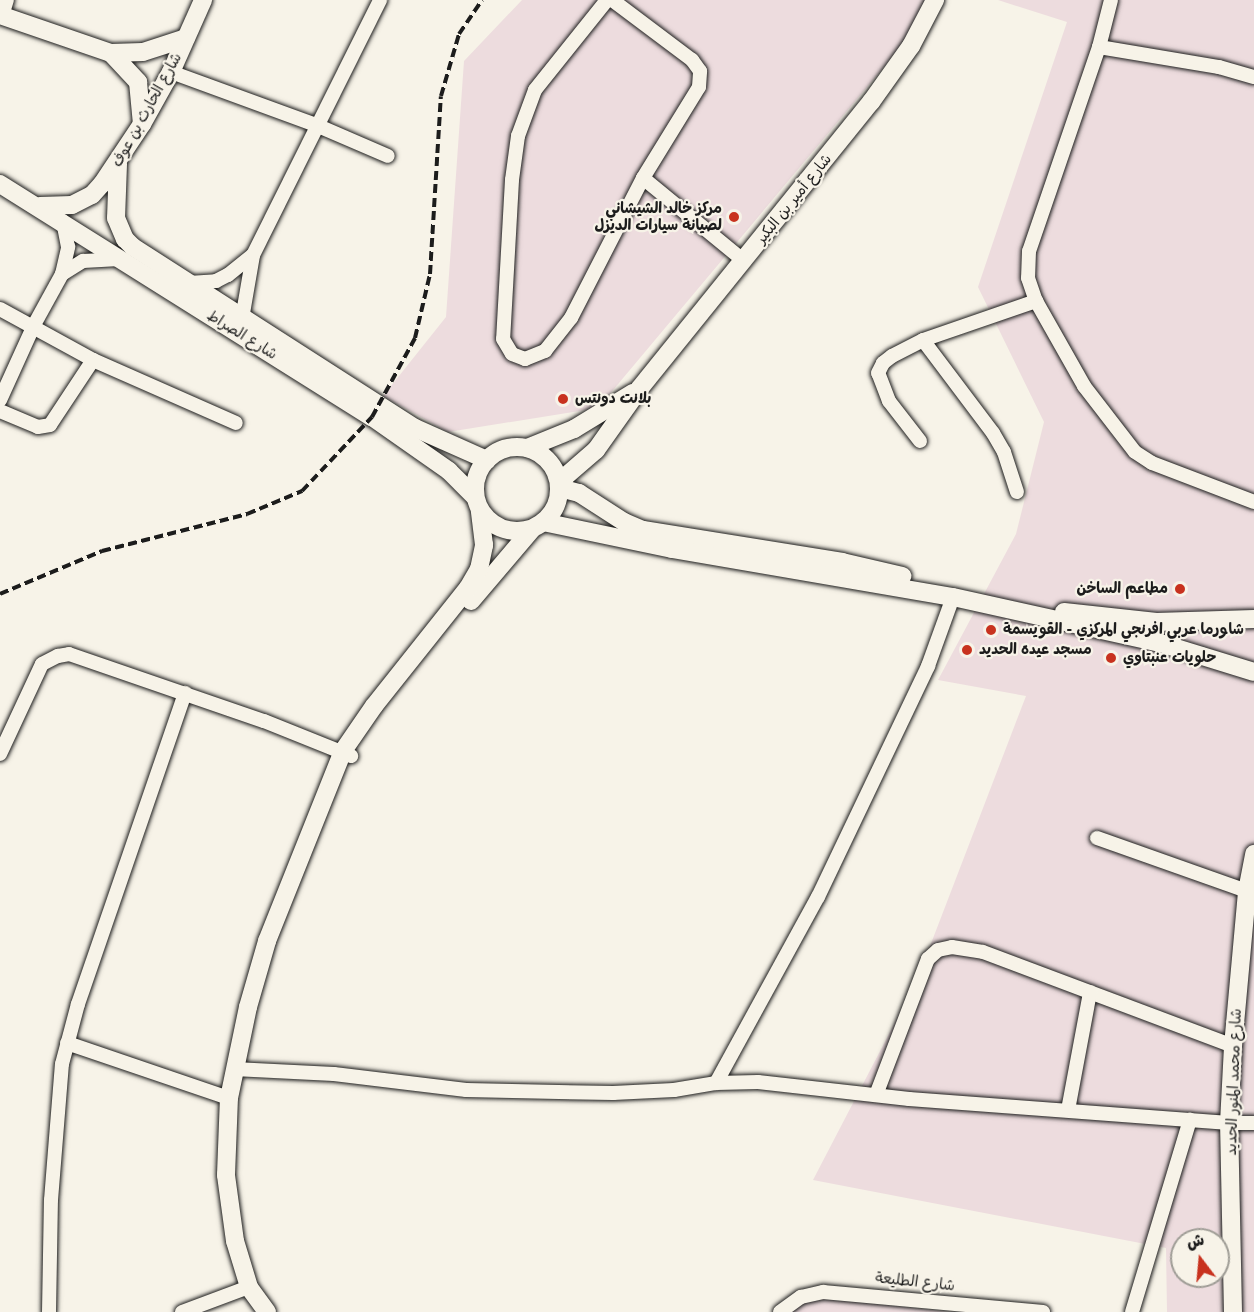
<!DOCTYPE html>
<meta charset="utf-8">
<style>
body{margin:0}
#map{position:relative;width:1254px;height:1312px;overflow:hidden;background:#f7f3e8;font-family:"Balsamiq Sans","Playpen Sans Arabic",sans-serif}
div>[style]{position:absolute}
.built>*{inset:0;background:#eddcde}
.roads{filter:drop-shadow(0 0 2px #1c1c1c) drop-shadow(0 0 2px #1c1c1c)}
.street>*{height:14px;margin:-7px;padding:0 7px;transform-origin:7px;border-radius:7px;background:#f7f3e8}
.secondary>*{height:18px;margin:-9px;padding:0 9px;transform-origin:9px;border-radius:9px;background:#f7f3e8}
.secondary>.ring{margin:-9px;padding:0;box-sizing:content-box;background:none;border:18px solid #f7f3e8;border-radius:50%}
.rail>*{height:4px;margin-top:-2px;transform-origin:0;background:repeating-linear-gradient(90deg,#1c1c1c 0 9px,transparent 0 13.5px)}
.dots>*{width:16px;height:16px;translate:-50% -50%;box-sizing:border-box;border:3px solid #f7f3e8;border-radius:50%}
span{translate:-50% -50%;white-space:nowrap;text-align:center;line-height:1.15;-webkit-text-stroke:4.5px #f7f3e8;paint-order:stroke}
.street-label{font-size:15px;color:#1c1c1c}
.poi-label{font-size:15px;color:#1c1c1c;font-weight:700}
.right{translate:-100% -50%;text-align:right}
.left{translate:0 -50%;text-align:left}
.north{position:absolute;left:1170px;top:1228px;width:60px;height:60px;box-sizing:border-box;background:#f7f3e8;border:2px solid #9f9d96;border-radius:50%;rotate:344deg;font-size:16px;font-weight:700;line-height:24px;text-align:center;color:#1c1c1c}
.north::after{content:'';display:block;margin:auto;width:21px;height:27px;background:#c8321e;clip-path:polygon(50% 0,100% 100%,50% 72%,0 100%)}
</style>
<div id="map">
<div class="built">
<div style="clip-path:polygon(522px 0,940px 0,598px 408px,448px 432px,383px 396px,446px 317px,464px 61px)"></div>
<div style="clip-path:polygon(evenodd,998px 0,1254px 0,1254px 1312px,1167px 1312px,1166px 1248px,813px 1180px,917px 980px,1026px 696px,938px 680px,1016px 534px,1044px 422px,978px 287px,1067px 22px,998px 0,1182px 1240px,1218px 1240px,1218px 1276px,1182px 1276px,1182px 1240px)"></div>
<div style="clip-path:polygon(821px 1298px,949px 1312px,787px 1312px,803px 1303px)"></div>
</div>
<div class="roads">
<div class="street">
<div style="left:607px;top:0;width:115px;rotate:128.7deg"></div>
<div style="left:535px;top:90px;width:49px;rotate:110.3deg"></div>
<div style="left:518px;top:136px;width:44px;rotate:97.8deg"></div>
<div style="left:512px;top:180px;width:159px;rotate:93.2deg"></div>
<div style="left:503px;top:339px;width:17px;rotate:59deg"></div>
<div style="left:512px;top:354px;width:14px;rotate:21deg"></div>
<div style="left:525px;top:359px;width:22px;rotate:-22deg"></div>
<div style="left:545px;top:351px;width:42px;rotate:-51.8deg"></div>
<div style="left:571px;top:318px;width:157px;rotate:-62.8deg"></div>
<div style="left:643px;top:178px;width:107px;rotate:-58.4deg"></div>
<div style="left:699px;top:87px;width:16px;rotate:-86deg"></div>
<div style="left:700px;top:71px;width:14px;rotate:-126deg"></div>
<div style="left:692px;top:60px;width:100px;rotate:-143.1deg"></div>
<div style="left:1111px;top:0;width:49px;rotate:104.3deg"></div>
<div style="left:1099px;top:47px;width:216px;rotate:108.9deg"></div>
<div style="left:1029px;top:251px;width:27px;rotate:92deg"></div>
<div style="left:1028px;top:278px;width:24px;rotate:71deg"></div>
<div style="left:1036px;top:301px;width:98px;rotate:60.5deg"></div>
<div style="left:1084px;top:386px;width:83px;rotate:52.3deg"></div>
<div style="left:1135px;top:452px;width:20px;rotate:33deg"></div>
<div style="left:1152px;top:463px;width:109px;rotate:20.9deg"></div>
<div style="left:2px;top:16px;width:17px;rotate:-73deg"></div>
<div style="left:1099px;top:47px;width:122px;rotate:9.5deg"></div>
<div style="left:1219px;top:67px;width:36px;rotate:16deg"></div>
<div style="left:171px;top:72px;width:154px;rotate:20.1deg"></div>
<div style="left:316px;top:125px;width:78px;rotate:23.3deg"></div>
<div style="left:643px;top:178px;width:131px;rotate:39.4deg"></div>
<div style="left:62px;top:274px;width:25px;rotate:-32deg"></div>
<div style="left:83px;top:261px;width:36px;rotate:-3deg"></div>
<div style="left:189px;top:283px;width:27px;rotate:-4deg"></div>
<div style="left:216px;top:281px;width:13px;rotate:-27deg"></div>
<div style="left:228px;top:275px;width:32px;rotate:-39deg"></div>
<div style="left:0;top:309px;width:106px;rotate:28.7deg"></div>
<div style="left:93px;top:360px;width:156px;rotate:23.8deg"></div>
<div style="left:242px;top:319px;width:65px;rotate:-80.2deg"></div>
<div style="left:253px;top:255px;width:285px;rotate:-63.5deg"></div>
<div style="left:0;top:400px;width:82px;rotate:-65.6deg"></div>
<div style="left:34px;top:325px;width:58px;rotate:-61.2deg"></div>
<div style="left:62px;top:274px;width:28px;rotate:-77deg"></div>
<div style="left:68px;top:247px;width:26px;rotate:-101deg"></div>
<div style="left:0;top:411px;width:41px;rotate:22.8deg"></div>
<div style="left:38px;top:427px;width:12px;rotate:-9deg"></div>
<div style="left:50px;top:425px;width:78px;rotate:-56.5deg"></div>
<div style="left:920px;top:441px;width:51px;rotate:-127.8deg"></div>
<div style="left:889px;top:401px;width:30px;rotate:-111deg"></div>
<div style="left:878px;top:373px;width:11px;rotate:-63deg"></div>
<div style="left:883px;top:363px;width:11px;rotate:-38deg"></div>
<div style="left:892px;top:356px;width:35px;rotate:-27deg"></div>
<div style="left:1017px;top:492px;width:42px;rotate:-108deg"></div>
<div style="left:1004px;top:452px;width:22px;rotate:-120deg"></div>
<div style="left:993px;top:433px;width:116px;rotate:-127deg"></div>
<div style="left:923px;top:340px;width:120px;rotate:-19deg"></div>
<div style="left:0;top:754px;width:99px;rotate:-65deg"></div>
<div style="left:42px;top:664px;width:18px;rotate:-27deg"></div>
<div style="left:58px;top:656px;width:11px;rotate:-10deg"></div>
<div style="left:69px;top:654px;width:206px;rotate:19deg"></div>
<div style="left:264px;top:721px;width:94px;rotate:21.9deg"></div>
<div style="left:1097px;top:838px;width:159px;rotate:19.5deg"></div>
<div style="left:67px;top:1043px;width:171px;rotate:18.8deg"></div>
<div style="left:234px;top:1069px;width:100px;rotate:2.9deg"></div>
<div style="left:334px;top:1074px;width:133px;rotate:6.9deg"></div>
<div style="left:466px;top:1090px;width:147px;rotate:1.2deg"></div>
<div style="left:613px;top:1093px;width:61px;rotate:-2.8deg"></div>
<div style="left:674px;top:1090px;width:43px;rotate:-9.5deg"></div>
<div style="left:716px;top:1083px;width:42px;rotate:-1.4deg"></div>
<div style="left:758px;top:1082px;width:152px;rotate:6.4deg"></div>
<div style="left:909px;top:1099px;width:321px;rotate:4.3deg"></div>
<div style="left:1229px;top:1123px;width:25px"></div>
<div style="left:716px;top:1083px;width:212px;rotate:-61.3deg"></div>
<div style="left:818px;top:897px;width:256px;rotate:-64.5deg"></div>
<div style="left:928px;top:666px;width:73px;rotate:-70.1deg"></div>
<div style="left:876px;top:1095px;width:146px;rotate:-69.1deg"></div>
<div style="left:928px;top:959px;width:13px;rotate:-42deg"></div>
<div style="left:938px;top:950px;width:14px;rotate:-12deg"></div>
<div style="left:952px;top:947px;width:31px;rotate:9deg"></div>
<div style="left:983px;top:952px;width:267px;rotate:20.6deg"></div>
<div style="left:1068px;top:1110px;width:120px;rotate:-79.4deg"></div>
<div style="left:49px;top:1312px;width:112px;rotate:-89deg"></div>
<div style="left:51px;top:1200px;width:136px;rotate:-85.4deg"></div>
<div style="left:62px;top:1064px;width:62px;rotate:-75.1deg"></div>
<div style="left:78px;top:1004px;width:329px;rotate:-71deg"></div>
<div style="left:182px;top:1312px;width:72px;rotate:-20.5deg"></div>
<div style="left:780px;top:1312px;width:26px;rotate:-36deg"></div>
<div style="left:801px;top:1297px;width:23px;rotate:-13deg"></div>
<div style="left:823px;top:1292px;width:221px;rotate:5.2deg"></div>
<div style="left:1132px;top:1312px;width:201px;rotate:-73.2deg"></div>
</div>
<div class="secondary">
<div style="left:0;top:15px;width:117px;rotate:18.9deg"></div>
<div style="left:111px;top:53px;width:32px;rotate:-2deg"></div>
<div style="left:143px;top:52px;width:45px;rotate:-18deg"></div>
<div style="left:111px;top:53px;width:40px;rotate:47deg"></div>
<div style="left:138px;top:82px;width:42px;rotate:84.6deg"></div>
<div style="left:118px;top:164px;width:54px;rotate:92.1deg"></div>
<div style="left:116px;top:218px;width:23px;rotate:67deg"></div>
<div style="left:125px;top:239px;width:11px;rotate:45deg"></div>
<div style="left:133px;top:247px;width:335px;rotate:32.7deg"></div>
<div style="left:415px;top:428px;width:79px;rotate:24deg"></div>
<div style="left:0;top:184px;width:439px;rotate:32.1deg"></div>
<div style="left:372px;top:417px;width:94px;rotate:35deg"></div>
<div style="left:449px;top:471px;width:37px;rotate:45deg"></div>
<div style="left:40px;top:206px;width:32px;rotate:-2deg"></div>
<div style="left:72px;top:205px;width:22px;rotate:-27deg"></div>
<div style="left:92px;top:195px;width:15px;rotate:-48deg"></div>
<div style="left:102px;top:184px;width:72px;rotate:-56.3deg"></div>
<div style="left:142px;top:124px;width:60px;rotate:-60.9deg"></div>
<div style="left:171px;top:72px;width:79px;rotate:-66deg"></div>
<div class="ring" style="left:475px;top:447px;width:66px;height:66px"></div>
<div style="left:527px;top:448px;width:51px;rotate:-22deg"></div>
<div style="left:574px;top:429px;width:69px;rotate:-31.4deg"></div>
<div style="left:559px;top:482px;width:49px;rotate:-40.9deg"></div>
<div style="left:596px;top:450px;width:76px;rotate:-54.6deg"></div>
<div style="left:640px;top:388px;width:368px;rotate:-51.1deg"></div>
<div style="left:871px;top:102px;width:69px;rotate:-54.5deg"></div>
<div style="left:911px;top:46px;width:52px;rotate:-62.4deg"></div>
<div style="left:560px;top:488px;width:20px;rotate:15deg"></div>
<div style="left:579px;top:493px;width:54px;rotate:32.8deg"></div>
<div style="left:624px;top:522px;width:21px;rotate:23deg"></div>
<div style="left:643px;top:530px;width:202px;rotate:9.1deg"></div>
<div style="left:842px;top:562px;width:62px;rotate:13.1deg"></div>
<div style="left:543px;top:522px;width:132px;rotate:11.8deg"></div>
<div style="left:672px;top:549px;width:285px;rotate:9.7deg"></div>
<div style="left:953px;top:597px;width:212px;rotate:12.5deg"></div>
<div style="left:1160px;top:643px;width:98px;rotate:17.1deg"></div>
<div style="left:471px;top:601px;width:94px;rotate:-49.7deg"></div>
<div style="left:1064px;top:612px;width:93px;rotate:6.2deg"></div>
<div style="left:1156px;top:622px;width:98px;rotate:-1.8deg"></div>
<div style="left:267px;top:1312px;width:31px;rotate:-126deg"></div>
<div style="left:249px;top:1287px;width:48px;rotate:-106.9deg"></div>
<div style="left:235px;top:1241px;width:67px;rotate:-97.8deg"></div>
<div style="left:226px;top:1175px;width:77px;rotate:-87.8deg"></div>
<div style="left:229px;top:1098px;width:93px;rotate:-78.2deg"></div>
<div style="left:248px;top:1007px;width:69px;rotate:-73.9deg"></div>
<div style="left:267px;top:941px;width:205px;rotate:-68.2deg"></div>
<div style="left:343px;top:751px;width:55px;rotate:-55.4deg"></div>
<div style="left:374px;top:706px;width:151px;rotate:-51.5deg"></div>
<div style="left:468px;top:588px;width:22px;rotate:-60deg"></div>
<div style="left:479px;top:569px;width:25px;rotate:-78deg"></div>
<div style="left:484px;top:545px;width:35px;rotate:-97deg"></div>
<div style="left:1233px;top:1312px;width:189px;rotate:-91.2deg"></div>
<div style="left:1229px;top:1123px;width:77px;rotate:-87deg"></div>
<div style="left:1233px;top:1046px;width:156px;rotate:-84.8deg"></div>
<div style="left:1247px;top:891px;width:38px;rotate:-79deg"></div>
</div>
</div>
<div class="rail">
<div style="left:0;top:594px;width:111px;rotate:-22.9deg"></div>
<div style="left:102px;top:551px;width:150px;rotate:-14.3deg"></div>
<div style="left:247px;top:514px;width:60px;rotate:-22.7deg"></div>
<div style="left:302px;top:491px;width:102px;rotate:-46.6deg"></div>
<div style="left:372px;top:417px;width:90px;rotate:-61.4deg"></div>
<div style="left:415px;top:338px;width:66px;rotate:-76.8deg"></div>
<div style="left:430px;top:274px;width:178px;rotate:-86.5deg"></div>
<div style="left:441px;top:96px;width:65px;rotate:-73.8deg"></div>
<div style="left:459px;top:34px;width:41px;rotate:-55.9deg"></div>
</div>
<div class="dots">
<div style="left:734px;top:217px;background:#c8321e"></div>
<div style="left:563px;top:399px;background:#c8321e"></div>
<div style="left:1180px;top:589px;background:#c8321e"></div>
<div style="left:991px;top:630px;background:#c8321e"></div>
<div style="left:967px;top:650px;background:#c8321e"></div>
<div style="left:1111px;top:658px;background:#c8321e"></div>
</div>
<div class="street-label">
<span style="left:147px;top:110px;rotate:-61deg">شارع الحارث بن عوف</span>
<span style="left:794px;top:199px;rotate:-51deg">شارع أمير بن البكير</span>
<span style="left:242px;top:335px;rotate:32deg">شارع الصراط</span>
<span style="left:1234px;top:1082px;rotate:-88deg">شارع محمد المنور الحديد</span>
<span style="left:915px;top:1282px;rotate:6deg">شارع الطليعة</span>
</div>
<div class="poi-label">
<span class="right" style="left:722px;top:217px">مركز خالد الشيشاني<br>لصيانة سيارات الديزل</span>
<span class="left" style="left:575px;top:399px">بلانت دونتس</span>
<span class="right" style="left:1168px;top:589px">مطاعم الساخن</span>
<span class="left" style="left:1003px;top:630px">شاورما عربي افرنجي المركزي - القويسمة</span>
<span class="left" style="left:979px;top:650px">مسجد عيده الحديد</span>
<span class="left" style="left:1123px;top:658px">حلويات عنبتاوي</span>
</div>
<div class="north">ش</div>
</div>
